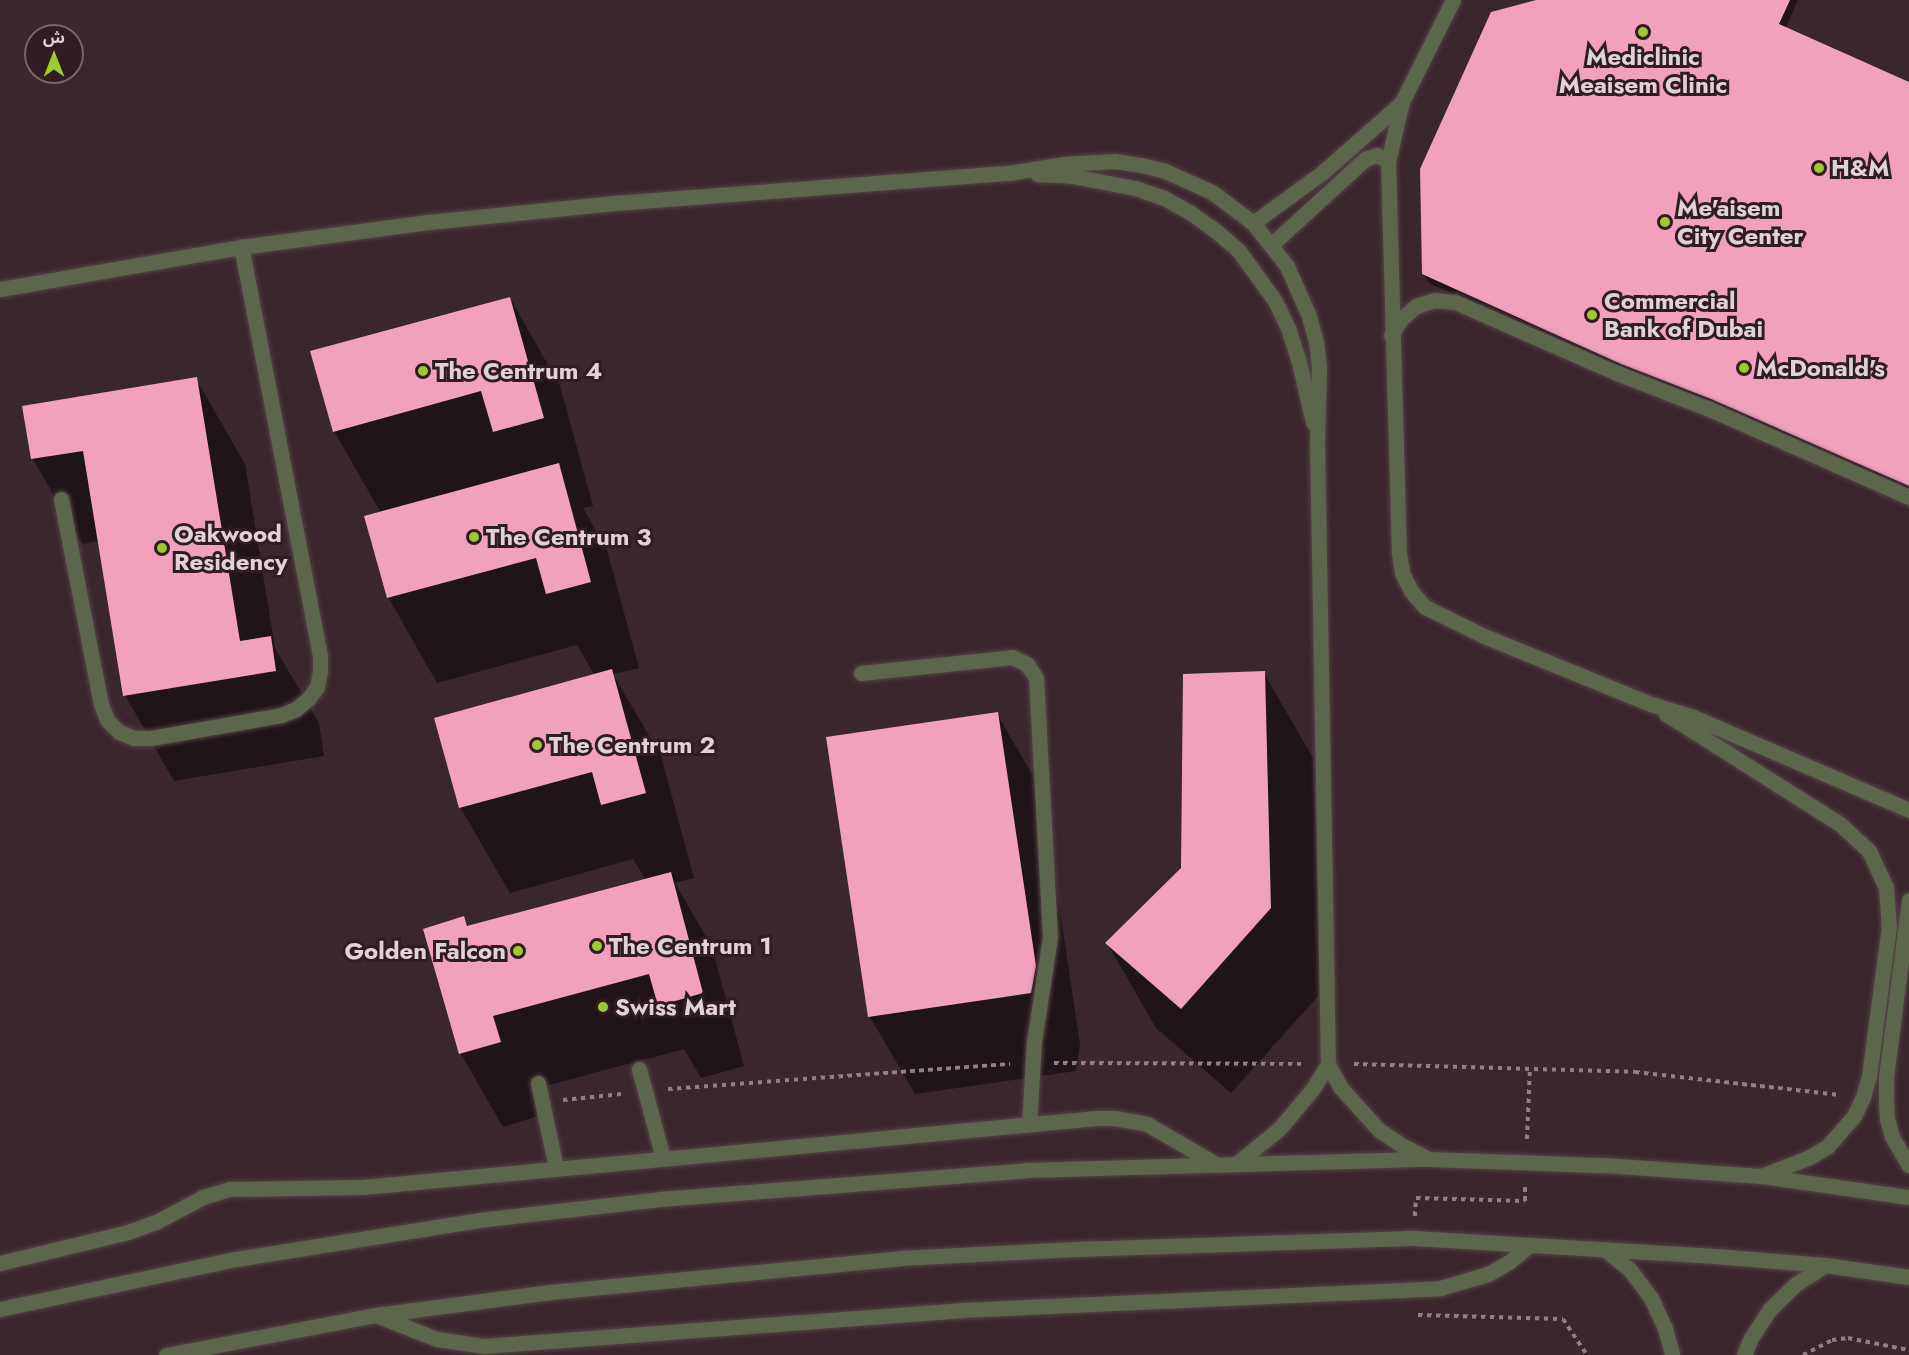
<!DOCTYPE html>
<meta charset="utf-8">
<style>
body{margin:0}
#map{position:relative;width:1909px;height:1355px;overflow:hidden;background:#3a262d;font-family:Jost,"Noto Sans Arabic",sans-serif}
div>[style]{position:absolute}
.shadow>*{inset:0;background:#0007}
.building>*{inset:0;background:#f2a1bc}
.path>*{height:4px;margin-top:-2px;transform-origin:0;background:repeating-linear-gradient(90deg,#907f85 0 4.5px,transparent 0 9px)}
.roads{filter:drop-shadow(0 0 2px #554248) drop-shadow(0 0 2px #554248)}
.service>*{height:15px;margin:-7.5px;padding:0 7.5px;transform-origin:7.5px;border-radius:7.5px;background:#5c664a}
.minor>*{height:15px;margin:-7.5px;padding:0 7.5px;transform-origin:7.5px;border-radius:7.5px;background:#5c664a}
.dots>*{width:16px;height:16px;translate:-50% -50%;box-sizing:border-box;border:3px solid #301c23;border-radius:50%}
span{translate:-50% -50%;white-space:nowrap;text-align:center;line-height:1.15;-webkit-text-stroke:6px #301c23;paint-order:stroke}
.poi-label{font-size:24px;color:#e0d2d6;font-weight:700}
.left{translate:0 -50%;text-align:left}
.right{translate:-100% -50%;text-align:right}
.north{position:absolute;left:24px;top:24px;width:60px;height:60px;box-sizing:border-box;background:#301c23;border:2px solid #76656b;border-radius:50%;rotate:0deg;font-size:16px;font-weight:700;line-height:24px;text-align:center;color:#e0d2d6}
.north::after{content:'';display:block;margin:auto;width:21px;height:27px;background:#9fca2d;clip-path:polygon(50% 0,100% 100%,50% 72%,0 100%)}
</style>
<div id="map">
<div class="shadow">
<div style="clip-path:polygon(1541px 0,1798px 0,1785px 29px,1909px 83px,1909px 494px,1566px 345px,1429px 283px,1424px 274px)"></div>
<div style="clip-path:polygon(510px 298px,560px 386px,593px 506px,583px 508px,607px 550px,639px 668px,613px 674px,661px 756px,694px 878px,675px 883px,712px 947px,744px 1066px,701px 1078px,684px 1049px,534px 1089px,542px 1115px,503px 1127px,461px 1054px,424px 930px,463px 918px,469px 927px,646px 880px,633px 859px,510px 893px,460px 807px,595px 676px,577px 645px,437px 683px,388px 597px,381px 513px,334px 431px)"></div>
<div style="clip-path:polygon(196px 379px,245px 464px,275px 648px,319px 723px,324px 756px,174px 781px,125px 695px,99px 541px,82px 544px,33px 459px,24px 407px)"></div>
<div style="clip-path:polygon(1264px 673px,1313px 758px,1320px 994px,1231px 1093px,1156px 1028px,1107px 943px,1183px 869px)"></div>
<div style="clip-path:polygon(997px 714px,1042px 791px,1080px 1045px,1076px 1071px,915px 1094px,870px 1017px,828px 739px)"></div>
</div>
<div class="building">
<div style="clip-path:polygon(1536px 0,1790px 0,1779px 24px,1909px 82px,1909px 486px,1711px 399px,1621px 364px,1422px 274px,1420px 169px,1491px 12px)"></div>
<div style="clip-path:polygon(510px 297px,544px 418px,493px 432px,481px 391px,333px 432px,310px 351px)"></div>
<div style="clip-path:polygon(197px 377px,240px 641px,271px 636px,276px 671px,123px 696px,83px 451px,31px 459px,22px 406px)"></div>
<div style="clip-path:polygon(559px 463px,591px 582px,546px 594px,536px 558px,387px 598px,364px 516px)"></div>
<div style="clip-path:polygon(612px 669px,646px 793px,601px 805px,592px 772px,459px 808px,434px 718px)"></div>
<div style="clip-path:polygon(1265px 671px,1271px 908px,1181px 1009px,1105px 943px,1181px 868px,1183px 674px)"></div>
<div style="clip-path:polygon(998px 712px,1036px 966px,1031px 993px,868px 1017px,826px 737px)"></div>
<div style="clip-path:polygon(671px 872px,703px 993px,658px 1006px,649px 974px,493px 1016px,501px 1042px,459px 1054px,423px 929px,464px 916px,467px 926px)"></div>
</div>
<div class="path">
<div style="left:1054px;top:1063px;width:247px;rotate:0.2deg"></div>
<div style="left:1354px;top:1064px;width:281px;rotate:1.6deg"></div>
<div style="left:1635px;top:1072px;width:206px;rotate:6.4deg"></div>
<div style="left:668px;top:1089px;width:343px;rotate:-4.2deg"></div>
<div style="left:563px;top:1100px;width:59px;rotate:-5.8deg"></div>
<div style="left:1527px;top:1139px;width:71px;rotate:-87.6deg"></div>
<div style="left:1415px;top:1216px;width:18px;rotate:-87deg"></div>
<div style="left:1416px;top:1198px;width:109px;rotate:1.6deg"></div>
<div style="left:1525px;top:1201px;width:15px;rotate:-90deg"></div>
<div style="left:1418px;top:1315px;width:145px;rotate:1.6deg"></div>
<div style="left:1563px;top:1319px;width:43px;rotate:56.3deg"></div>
<div style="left:1803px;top:1355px;width:33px;rotate:-27deg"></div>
<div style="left:1832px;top:1340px;width:16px;rotate:-7deg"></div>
<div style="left:1848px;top:1338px;width:62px;rotate:11.1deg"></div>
</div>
<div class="roads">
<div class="service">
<div style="left:1453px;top:0;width:114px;rotate:116.6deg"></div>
<div style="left:1402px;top:102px;width:61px;rotate:103.3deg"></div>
<div style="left:1388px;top:161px;width:392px;rotate:88.4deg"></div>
<div style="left:1399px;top:553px;width:20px;rotate:81deg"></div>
<div style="left:1402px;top:573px;width:20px;rotate:63deg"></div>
<div style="left:1411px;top:591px;width:21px;rotate:49deg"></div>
<div style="left:1425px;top:607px;width:66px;rotate:26.2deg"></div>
<div style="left:1484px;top:636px;width:180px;rotate:22.2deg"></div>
<div style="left:1651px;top:704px;width:44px;rotate:17.2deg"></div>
<div style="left:1693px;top:717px;width:235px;rotate:23.3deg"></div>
<div style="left:1253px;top:223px;width:87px;rotate:-36.1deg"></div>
<div style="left:1323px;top:172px;width:103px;rotate:-41.4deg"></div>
<div style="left:1272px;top:244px;width:126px;rotate:-42.4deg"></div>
<div style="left:1365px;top:159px;width:13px;rotate:-18deg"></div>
<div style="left:1377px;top:155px;width:13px;rotate:29deg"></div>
<div style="left:1391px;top:335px;width:19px;rotate:-58deg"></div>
<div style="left:1401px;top:319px;width:20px;rotate:-41deg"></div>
<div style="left:1416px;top:306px;width:20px;rotate:-18deg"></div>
<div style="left:1435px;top:300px;width:20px;rotate:6deg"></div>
<div style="left:1455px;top:302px;width:177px;rotate:23.7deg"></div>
<div style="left:1617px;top:373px;width:97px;rotate:21.3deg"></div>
<div style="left:1707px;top:408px;width:221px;rotate:23.8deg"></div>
<div style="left:861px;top:673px;width:152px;rotate:-6deg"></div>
<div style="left:1012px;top:657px;width:17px;rotate:25deg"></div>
<div style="left:1027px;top:664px;width:17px;rotate:57deg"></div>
<div style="left:1036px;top:678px;width:259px;rotate:86.9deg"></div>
<div style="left:1050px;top:937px;width:105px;rotate:98.7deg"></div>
<div style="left:1034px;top:1041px;width:83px;rotate:93.4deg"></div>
<div style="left:1666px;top:714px;width:206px;rotate:32.3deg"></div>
<div style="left:1840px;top:824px;width:40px;rotate:43deg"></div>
<div style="left:1869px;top:851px;width:40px;rotate:65deg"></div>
<div style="left:1886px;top:887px;width:39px;rotate:86deg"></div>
<div style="left:1889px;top:926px;width:151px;rotate:97.6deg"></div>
<div style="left:1869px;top:1076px;width:22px;rotate:106deg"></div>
<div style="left:1863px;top:1097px;width:21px;rotate:115deg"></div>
<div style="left:1854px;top:1116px;width:40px;rotate:131deg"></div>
<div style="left:1828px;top:1146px;width:21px;rotate:149deg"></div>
<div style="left:1810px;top:1157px;width:53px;rotate:158.8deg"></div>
<div style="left:1909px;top:900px;width:179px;rotate:97.4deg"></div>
<div style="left:1886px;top:1078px;width:23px;rotate:90deg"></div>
<div style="left:1886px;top:1101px;width:18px;rotate:87deg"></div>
<div style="left:1887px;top:1119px;width:19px;rotate:74deg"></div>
<div style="left:1892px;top:1137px;width:33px;rotate:59deg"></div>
<div style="left:639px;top:1069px;width:92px;rotate:74.9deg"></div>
<div style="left:538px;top:1083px;width:87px;rotate:78deg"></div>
<div style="left:0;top:1263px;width:132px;rotate:-13.6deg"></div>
<div style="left:128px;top:1232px;width:30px;rotate:-20deg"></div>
<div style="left:156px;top:1222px;width:53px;rotate:-28deg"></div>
<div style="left:203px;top:1197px;width:28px;rotate:-17deg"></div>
<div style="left:230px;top:1189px;width:133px;rotate:-0.9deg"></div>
<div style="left:363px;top:1187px;width:737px;rotate:-5.37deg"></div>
<div style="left:1097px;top:1118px;width:17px"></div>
<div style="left:1114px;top:1118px;width:34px;rotate:10deg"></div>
<div style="left:1147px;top:1124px;width:80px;rotate:30.1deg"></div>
<div style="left:376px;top:1315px;width:66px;rotate:21.5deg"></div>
<div style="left:437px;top:1339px;width:48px;rotate:8.5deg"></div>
<div style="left:484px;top:1346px;width:478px;rotate:-4.3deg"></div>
<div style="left:961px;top:1310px;width:480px;rotate:-2.6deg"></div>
<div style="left:1440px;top:1288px;width:50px;rotate:-16.3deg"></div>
<div style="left:1488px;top:1274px;width:24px;rotate:-30deg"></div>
<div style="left:1509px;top:1262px;width:25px;rotate:-40deg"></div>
</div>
<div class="minor">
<div style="left:1037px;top:174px;width:35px;rotate:3deg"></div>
<div style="left:1072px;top:176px;width:64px;rotate:10.8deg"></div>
<div style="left:1135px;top:188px;width:31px;rotate:19deg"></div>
<div style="left:1164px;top:198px;width:31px;rotate:29deg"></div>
<div style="left:1191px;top:213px;width:31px;rotate:36deg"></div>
<div style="left:1216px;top:231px;width:30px;rotate:41deg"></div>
<div style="left:1239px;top:251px;width:62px;rotate:54.2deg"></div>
<div style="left:1275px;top:301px;width:30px;rotate:64deg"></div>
<div style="left:1288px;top:328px;width:32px;rotate:72deg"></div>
<div style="left:1298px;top:358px;width:66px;rotate:76.8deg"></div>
<div style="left:0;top:289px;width:245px;rotate:-9.9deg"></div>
<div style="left:241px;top:247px;width:189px;rotate:-7.6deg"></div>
<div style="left:428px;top:222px;width:188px;rotate:-5.8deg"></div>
<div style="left:615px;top:203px;width:395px;rotate:-4.4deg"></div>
<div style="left:1009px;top:173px;width:56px;rotate:-9.3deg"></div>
<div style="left:1064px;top:164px;width:51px;rotate:-3.4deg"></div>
<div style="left:1115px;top:161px;width:26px;rotate:9deg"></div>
<div style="left:1141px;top:165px;width:25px;rotate:14deg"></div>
<div style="left:1165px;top:171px;width:51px;rotate:24.1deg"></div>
<div style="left:1212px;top:192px;width:51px;rotate:37.1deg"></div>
<div style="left:1253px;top:223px;width:55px;rotate:51.7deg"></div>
<div style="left:1287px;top:266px;width:55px;rotate:66.3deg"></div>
<div style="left:1309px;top:316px;width:27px;rotate:75deg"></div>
<div style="left:1316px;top:342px;width:26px;rotate:83deg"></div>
<div style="left:1319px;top:368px;width:74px;rotate:91.5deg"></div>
<div style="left:1317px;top:442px;width:622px;rotate:88.99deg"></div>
<div style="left:1328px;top:1064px;width:27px;rotate:62deg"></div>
<div style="left:1341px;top:1088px;width:57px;rotate:47.9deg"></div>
<div style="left:1379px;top:1130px;width:29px;rotate:34deg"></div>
<div style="left:1403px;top:1146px;width:28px;rotate:27deg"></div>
<div style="left:61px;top:499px;width:209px;rotate:79deg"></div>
<div style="left:101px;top:704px;width:17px;rotate:69deg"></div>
<div style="left:107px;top:720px;width:17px;rotate:45deg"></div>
<div style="left:119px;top:732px;width:16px;rotate:22deg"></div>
<div style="left:134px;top:738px;width:17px"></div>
<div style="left:151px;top:738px;width:132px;rotate:-10deg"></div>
<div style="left:281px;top:715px;width:16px;rotate:-22deg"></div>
<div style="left:296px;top:709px;width:16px;rotate:-40deg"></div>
<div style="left:308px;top:699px;width:15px;rotate:-53deg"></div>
<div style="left:317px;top:687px;width:16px;rotate:-79deg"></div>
<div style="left:320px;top:671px;width:15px;rotate:-90deg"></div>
<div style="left:320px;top:656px;width:417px;rotate:-100.9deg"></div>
<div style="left:1237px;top:1163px;width:55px;rotate:-39.1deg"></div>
<div style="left:1280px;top:1128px;width:53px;rotate:-50.3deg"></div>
<div style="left:1314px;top:1087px;width:27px;rotate:-59deg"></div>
<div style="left:1604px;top:1249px;width:33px;rotate:39deg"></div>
<div style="left:1630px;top:1270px;width:35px;rotate:53deg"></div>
<div style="left:1651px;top:1298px;width:33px;rotate:65deg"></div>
<div style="left:1665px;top:1328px;width:28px;rotate:75deg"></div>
<div style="left:0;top:1309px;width:241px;rotate:-12deg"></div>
<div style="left:236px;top:1259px;width:246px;rotate:-9.1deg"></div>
<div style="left:479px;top:1220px;width:183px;rotate:-6.6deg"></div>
<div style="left:661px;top:1199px;width:366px;rotate:-4.5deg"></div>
<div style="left:1026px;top:1170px;width:402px;rotate:-1.6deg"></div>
<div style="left:1428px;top:1159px;width:176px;rotate:2deg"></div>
<div style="left:1604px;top:1165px;width:157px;rotate:4deg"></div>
<div style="left:1761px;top:1176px;width:149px;rotate:8.1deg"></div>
<div style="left:166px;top:1355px;width:214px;rotate:-10.8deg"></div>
<div style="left:376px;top:1315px;width:176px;rotate:-7.5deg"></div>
<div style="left:550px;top:1292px;width:352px;rotate:-5.5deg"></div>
<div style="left:900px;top:1258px;width:176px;rotate:-2.9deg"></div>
<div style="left:1076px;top:1249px;width:338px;rotate:-1.9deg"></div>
<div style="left:1414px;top:1238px;width:302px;rotate:3.4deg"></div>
<div style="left:1715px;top:1256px;width:110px;rotate:4.7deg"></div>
<div style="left:1825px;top:1265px;width:85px;rotate:8.1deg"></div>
<div style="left:1744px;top:1355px;width:18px;rotate:-68deg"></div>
<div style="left:1751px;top:1338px;width:35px;rotate:-57deg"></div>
<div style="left:1770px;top:1309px;width:36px;rotate:-44deg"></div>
<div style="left:1796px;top:1284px;width:35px;rotate:-33deg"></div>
</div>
</div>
<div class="dots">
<div style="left:1643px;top:32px;background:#9fca2d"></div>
<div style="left:1819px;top:168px;background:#9fca2d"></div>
<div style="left:1665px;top:222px;background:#9fca2d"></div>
<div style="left:1592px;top:315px;background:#9fca2d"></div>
<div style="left:1744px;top:368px;background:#9fca2d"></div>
<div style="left:423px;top:371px;background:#9fca2d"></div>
<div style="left:474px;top:537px;background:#9fca2d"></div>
<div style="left:162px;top:548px;background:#9fca2d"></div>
<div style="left:537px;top:745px;background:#9fca2d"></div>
<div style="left:597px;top:946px;background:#9fca2d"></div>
<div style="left:518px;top:951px;background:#9fca2d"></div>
<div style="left:603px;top:1007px;background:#9fca2d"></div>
</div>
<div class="poi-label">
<span style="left:1643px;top:71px">Mediclinic<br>Meaisem Clinic</span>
<span class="left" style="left:1831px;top:168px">H&amp;M</span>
<span class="left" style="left:1677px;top:222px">Me'aisem<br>City Center</span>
<span class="left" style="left:1604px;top:315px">Commercial<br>Bank of Dubai</span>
<span class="left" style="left:1756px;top:368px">McDonald's</span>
<span class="left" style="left:435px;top:371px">The Centrum 4</span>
<span class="left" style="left:174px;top:548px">Oakwood<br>Residency</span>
<span class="left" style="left:486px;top:537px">The Centrum 3</span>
<span class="left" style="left:549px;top:745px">The Centrum 2</span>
<span class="left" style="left:609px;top:946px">The Centrum 1</span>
<span class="right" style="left:506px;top:951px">Golden Falcon</span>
<span class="left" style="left:615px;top:1007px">Swiss Mart</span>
</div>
<div class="north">ش</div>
</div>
